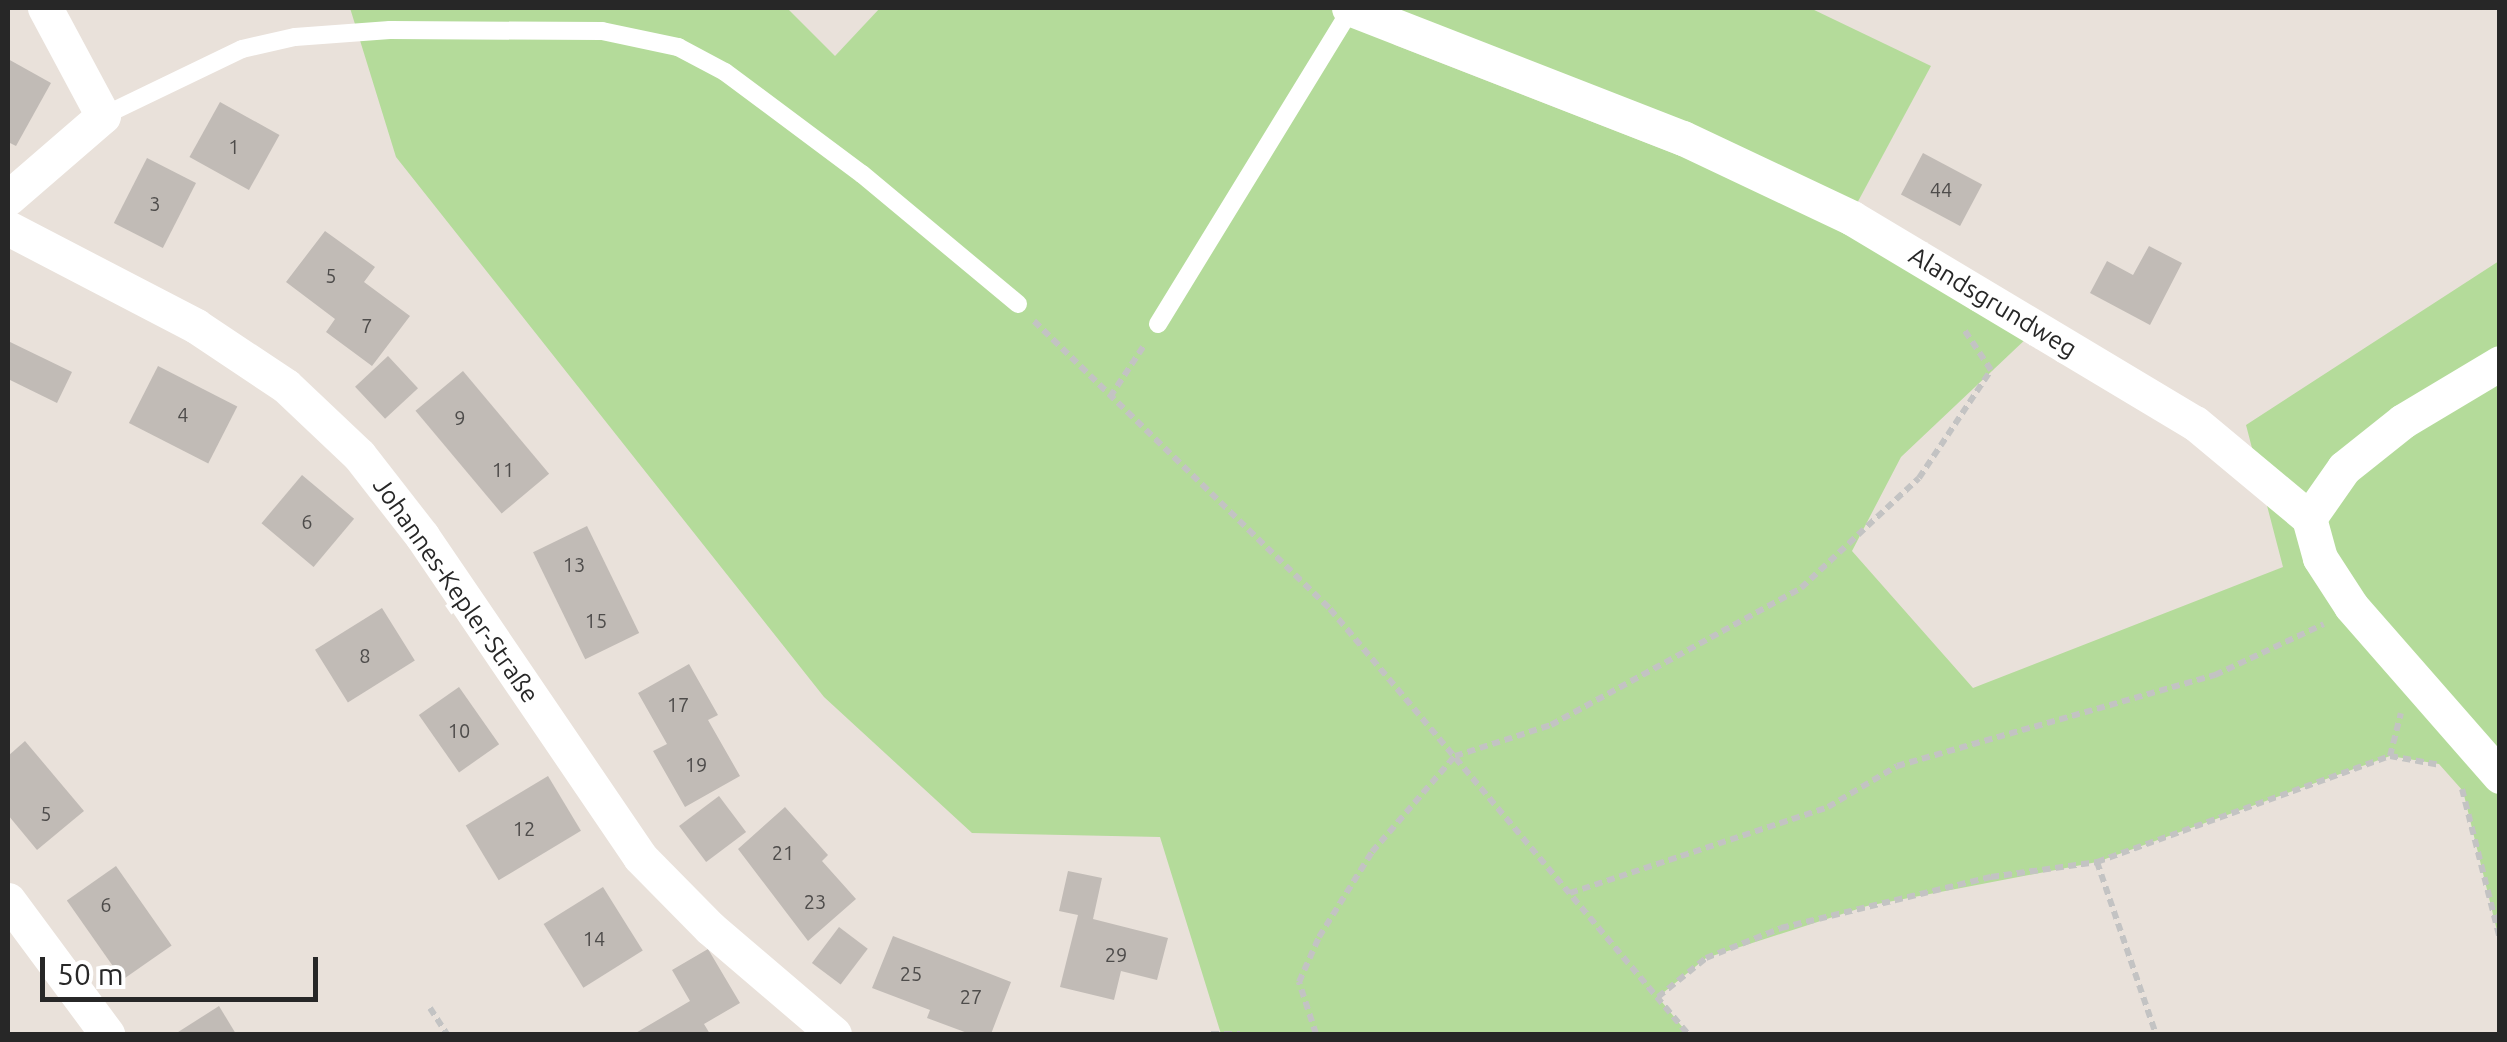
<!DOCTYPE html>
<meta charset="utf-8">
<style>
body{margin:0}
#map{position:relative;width:2507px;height:1042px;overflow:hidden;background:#e9e1da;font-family:Ubuntu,sans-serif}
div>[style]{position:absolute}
.green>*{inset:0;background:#b4db9a}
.building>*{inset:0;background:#c1bbb6;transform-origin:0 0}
.path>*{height:6px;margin-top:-3px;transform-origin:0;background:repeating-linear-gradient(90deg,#c3c3c3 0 8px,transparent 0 13px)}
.lane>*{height:18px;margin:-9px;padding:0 9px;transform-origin:9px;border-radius:9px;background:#fff}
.street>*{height:35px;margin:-17.5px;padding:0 17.5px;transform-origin:17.5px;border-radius:17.5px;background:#fff}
span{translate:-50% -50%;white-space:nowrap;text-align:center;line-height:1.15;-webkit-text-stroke:9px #fff;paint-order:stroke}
.number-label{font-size:20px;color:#4e4c4b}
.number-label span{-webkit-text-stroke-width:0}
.street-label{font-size:25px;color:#272727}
.frame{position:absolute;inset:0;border:10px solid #272727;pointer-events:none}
.scale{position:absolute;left:40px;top:957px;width:278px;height:45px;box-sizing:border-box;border:5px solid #272727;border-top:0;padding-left:12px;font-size:30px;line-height:35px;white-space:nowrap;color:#272727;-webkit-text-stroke:8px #fff;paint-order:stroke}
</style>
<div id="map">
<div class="green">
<div style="clip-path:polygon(350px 8px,787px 8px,835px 56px,880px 8px,1332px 8px,1395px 45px,1827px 213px,2029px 336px,1901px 457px,1852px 551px,1973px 688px,2283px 567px,2246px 425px,2499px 261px,2499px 939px,2463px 791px,2439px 764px,2390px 756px,2097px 862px,1867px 906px,1706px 958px,1658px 997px,1688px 1034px,1221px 1034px,1160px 837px,972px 833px,824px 697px,396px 157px)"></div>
<div style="clip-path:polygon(1376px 8px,1810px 8px,1931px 66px,1855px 207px)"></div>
</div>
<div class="building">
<div style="clip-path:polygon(8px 59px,51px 83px,16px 146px,8px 142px)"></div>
<div style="left:220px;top:102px;width:68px;height:63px;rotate:29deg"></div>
<div style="left:1923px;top:153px;width:67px;height:47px;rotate:28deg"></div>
<div style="left:147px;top:158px;width:55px;height:73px;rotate:27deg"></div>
<div style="clip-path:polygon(325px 231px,375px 267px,364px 282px,410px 316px,372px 366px,326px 332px,335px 319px,286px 282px)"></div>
<div style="clip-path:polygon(2149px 246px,2182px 263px,2150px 325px,2090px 293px,2107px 261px,2133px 275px)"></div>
<div style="clip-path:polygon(8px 341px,72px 372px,57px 403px,8px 379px)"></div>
<div style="left:388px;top:356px;width:44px;height:45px;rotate:47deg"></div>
<div style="left:158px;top:366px;width:89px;height:64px;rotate:27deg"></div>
<div style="left:463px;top:371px;width:134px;height:62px;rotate:50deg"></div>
<div style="left:302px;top:475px;width:68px;height:63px;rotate:40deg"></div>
<div style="left:587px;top:526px;width:119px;height:60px;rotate:64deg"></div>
<div style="left:382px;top:608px;width:62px;height:79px;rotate:58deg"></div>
<div style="clip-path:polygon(689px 664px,718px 715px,708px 720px,740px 776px,685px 807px,653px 751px,667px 744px,638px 693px)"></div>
<div style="left:459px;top:687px;width:70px;height:49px;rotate:55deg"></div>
<div style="clip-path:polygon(25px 741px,84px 811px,37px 850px,8px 815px,8px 756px)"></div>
<div style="left:548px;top:776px;width:64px;height:96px;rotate:59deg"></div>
<div style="left:719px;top:796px;width:45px;height:50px;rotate:53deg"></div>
<div style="clip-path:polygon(785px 807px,828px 855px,822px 861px,856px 899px,808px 941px,738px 849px)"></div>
<div style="left:116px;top:866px;width:97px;height:60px;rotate:55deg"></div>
<div style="clip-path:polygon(1068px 871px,1102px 878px,1093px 919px,1168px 938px,1157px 980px,1121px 971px,1114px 1000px,1060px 987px,1078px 915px,1059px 911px)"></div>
<div style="left:603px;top:887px;width:75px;height:70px;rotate:58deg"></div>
<div style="left:839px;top:927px;width:36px;height:45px;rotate:37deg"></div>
<div style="clip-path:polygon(893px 936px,1011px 982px,991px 1034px,970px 1034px,927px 1018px,930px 1010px,872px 988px)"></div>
<div style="clip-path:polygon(708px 949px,740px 1003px,704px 1024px,710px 1034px,634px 1034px,690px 1001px,672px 970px)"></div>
<div style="clip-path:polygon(219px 1006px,236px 1034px,175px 1034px)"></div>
</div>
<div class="path">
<div style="left:1034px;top:321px;width:413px;rotate:44.2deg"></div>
<div style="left:1330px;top:609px;width:556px;rotate:49.89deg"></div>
<div style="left:1110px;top:397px;width:64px;rotate:-56.6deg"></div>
<div style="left:2390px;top:756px;width:44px;rotate:-75.7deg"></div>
<div style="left:2462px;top:789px;width:155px;rotate:75.8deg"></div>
<div style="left:2097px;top:862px;width:182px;rotate:71.1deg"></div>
<div style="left:1570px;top:893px;width:272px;rotate:-18.4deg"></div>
<div style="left:1828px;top:807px;width:80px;rotate:-30.7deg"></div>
<div style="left:1897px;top:766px;width:331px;rotate:-16deg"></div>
<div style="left:2215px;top:675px;width:120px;rotate:-25.1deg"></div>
<div style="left:1658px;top:997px;width:62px;rotate:-39.1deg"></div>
<div style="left:1706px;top:958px;width:81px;rotate:-21.8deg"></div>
<div style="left:1781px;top:928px;width:216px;rotate:-13.7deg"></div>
<div style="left:1991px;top:877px;width:107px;rotate:-8.1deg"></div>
<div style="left:2097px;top:862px;width:312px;rotate:-19.9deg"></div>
<div style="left:2390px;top:756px;width:51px;rotate:10.2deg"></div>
<div style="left:430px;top:1008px;width:31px;rotate:57deg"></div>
<div style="left:1211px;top:1034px;width:29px"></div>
<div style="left:1316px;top:1034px;width:55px;rotate:-108.1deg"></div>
<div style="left:1299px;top:982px;width:49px;rotate:-66deg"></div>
<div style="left:1319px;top:937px;width:100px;rotate:-58.1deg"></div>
<div style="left:1372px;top:852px;width:127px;rotate:-49.2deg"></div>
<div style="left:1455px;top:756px;width:101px;rotate:-17.9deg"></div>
<div style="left:1551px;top:725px;width:285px;rotate:-28.7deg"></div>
<div style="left:1801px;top:588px;width:161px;rotate:-43deg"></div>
<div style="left:1919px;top:478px;width:130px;rotate:-56.3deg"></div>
<div style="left:1991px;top:370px;width:50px;rotate:-123.7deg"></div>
</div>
<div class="lane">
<div style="left:103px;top:116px;width:154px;rotate:-25.7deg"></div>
<div style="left:242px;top:49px;width:54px;rotate:-12.8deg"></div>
<div style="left:295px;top:37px;width:95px;rotate:-4.2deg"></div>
<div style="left:390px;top:30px;width:212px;rotate:0.3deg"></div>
<div style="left:602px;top:31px;width:78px;rotate:11.9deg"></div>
<div style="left:678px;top:47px;width:53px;rotate:28deg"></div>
<div style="left:725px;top:72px;width:171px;rotate:36.7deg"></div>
<div style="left:862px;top:174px;width:203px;rotate:39.8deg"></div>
<div style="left:1158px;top:324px;width:369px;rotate:-58.5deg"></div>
</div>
<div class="street">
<div style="left:1349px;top:8px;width:358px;rotate:21.3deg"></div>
<div style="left:1683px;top:138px;width:187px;rotate:25.3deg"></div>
<div style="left:1852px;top:218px;width:400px;rotate:30.9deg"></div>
<div style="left:2195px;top:423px;width:148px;rotate:39.8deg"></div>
<div style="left:2309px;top:518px;width:41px;rotate:74.6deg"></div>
<div style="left:2320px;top:558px;width:57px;rotate:57.1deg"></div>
<div style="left:2351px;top:606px;width:226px;rotate:48.8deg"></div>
<div style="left:8px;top:198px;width:125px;rotate:-40.8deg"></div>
<div style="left:103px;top:116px;width:123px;rotate:-118.2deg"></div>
<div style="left:8px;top:228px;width:212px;rotate:27.5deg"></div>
<div style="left:196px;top:326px;width:108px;rotate:33.7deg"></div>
<div style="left:286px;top:386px;width:100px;rotate:43.4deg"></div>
<div style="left:359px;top:455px;width:103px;rotate:52.1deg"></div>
<div style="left:422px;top:536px;width:388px;rotate:55.8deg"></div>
<div style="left:640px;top:857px;width:100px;rotate:45.4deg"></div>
<div style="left:710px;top:928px;width:163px;rotate:40.5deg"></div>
<div style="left:2309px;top:518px;width:61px;rotate:-55deg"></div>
<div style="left:2344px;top:468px;width:75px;rotate:-38.5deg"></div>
<div style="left:2403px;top:421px;width:113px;rotate:-30.9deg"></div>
<div style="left:8px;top:900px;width:167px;rotate:53.5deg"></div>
</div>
<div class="number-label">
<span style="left:234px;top:146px">1</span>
<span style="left:1941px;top:189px">44</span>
<span style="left:155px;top:203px">3</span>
<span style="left:331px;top:275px">5</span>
<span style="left:367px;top:325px">7</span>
<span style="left:183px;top:414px">4</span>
<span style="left:460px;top:417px">9</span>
<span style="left:503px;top:469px">11</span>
<span style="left:307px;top:521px">6</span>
<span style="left:574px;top:564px">13</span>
<span style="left:596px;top:620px">15</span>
<span style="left:365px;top:655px">8</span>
<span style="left:678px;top:704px">17</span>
<span style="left:459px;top:730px">10</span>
<span style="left:696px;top:764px">19</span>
<span style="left:46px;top:813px">5</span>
<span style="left:524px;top:828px">12</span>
<span style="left:783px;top:852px">21</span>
<span style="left:815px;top:901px">23</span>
<span style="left:106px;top:904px">6</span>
<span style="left:594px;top:938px">14</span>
<span style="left:1116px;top:954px">29</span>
<span style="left:911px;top:973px">25</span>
<span style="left:971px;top:996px">27</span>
</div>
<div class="street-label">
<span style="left:1993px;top:302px;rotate:31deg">Alandsgrundweg</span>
<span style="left:456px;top:590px;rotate:55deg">Johannes-Kepler-Straße</span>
</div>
<div class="frame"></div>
<div class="scale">50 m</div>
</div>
